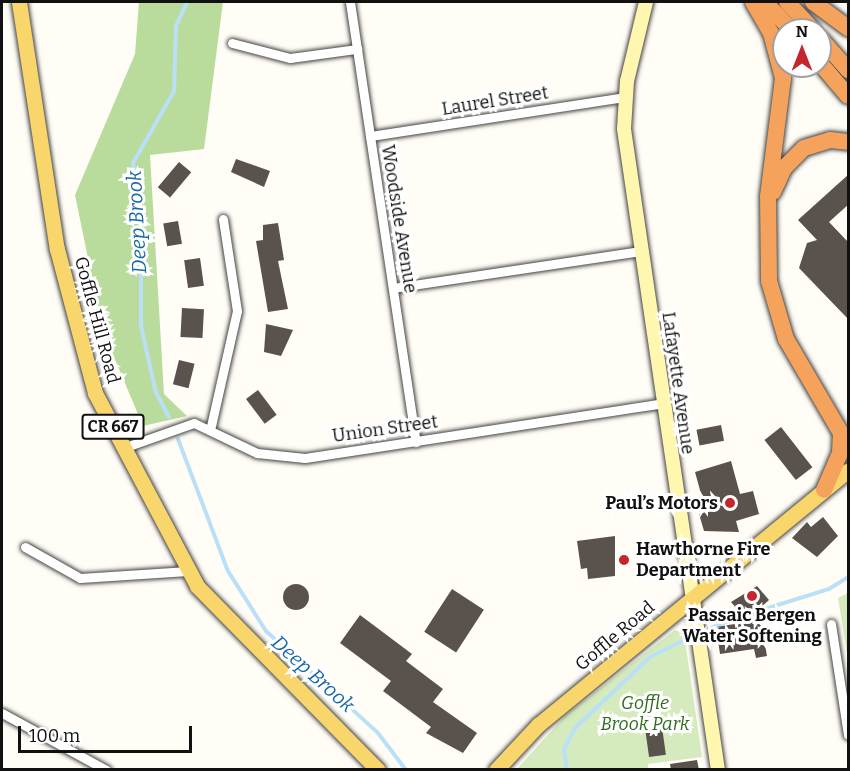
<!DOCTYPE html>
<meta charset="utf-8">
<style>
body{margin:0}
#map{position:relative;width:850px;height:771px;overflow:hidden;background:#fffdf5;font-family:Bitter,serif}
div>[style]{position:absolute}
.green>*{inset:0;background:#d5ebbd}
.forest>*{inset:0;background:#b9dc9c}
.stream>*{height:4px;margin:-2px;padding:0 2px;transform-origin:2px;border-radius:2px;background:#b9e0f7}
.building>*{inset:0;background:#5a524d;transform-origin:0 0}
.round{border-radius:50%}
.roads{filter:drop-shadow(0 0 2px #444) drop-shadow(0 0 2px #444)}
.street>*{height:9px;margin:-4.5px;padding:0 4.5px;transform-origin:4.5px;border-radius:4.5px;background:#fff}
.secondary>*{height:14px;margin:-7px;padding:0 7px;transform-origin:7px;border-radius:7px;background:#fff6b0}
.primary>*{height:15px;margin:-7.5px;padding:0 7.5px;transform-origin:7.5px;border-radius:7.5px;background:#f9d66b}
.highway>*{height:16px;margin:-8px;padding:0 8px;transform-origin:8px;border-radius:8px;background:#f5a25d}
.dots>*{width:16px;height:16px;translate:-50% -50%;box-sizing:border-box;border:3px solid #fff;border-radius:50%}
span{translate:-50% -50%;white-space:nowrap;text-align:center;line-height:1.15;-webkit-text-stroke:6px #fff;paint-order:stroke}
.shield-label span{padding:2px 4px;background:#fff;border:2px solid;border-radius:4px;-webkit-text-stroke-width:0}
.shield-label{font-size:16px;color:#111;font-weight:700}
.street-label{font-size:18px;color:#111}
.poi-label{font-size:18px;color:#111;font-weight:700}
.right{translate:-100% -50%;text-align:right}
.left{translate:0 -50%;text-align:left}
.park-label{font-size:18px;color:#2f6b1f;font-style:italic}
.water-label{font-size:20px;color:#1768a6;font-style:italic}
.frame{position:absolute;inset:0;border:3px solid #111;pointer-events:none}
.north{position:absolute;left:772px;top:18px;width:60px;height:60px;box-sizing:border-box;background:#fff;border:2px solid #a0a0a0;border-radius:50%;rotate:0deg;font-size:16px;font-weight:700;line-height:24px;text-align:center;color:#111}
.north::after{content:'';display:block;margin:auto;width:21px;height:27px;background:#c4262e;clip-path:polygon(50% 0,100% 100%,50% 72%,0 100%)}
.scale{position:absolute;left:18px;top:726px;width:174px;height:27px;box-sizing:border-box;border:3px solid #111;border-top:0;padding-left:8px;font-size:18px;line-height:21px;white-space:nowrap;color:#111;-webkit-text-stroke:4px #fff;paint-order:stroke}
</style>
<div id="map">
<div class="green">
<div style="clip-path:polygon(848px 593px,848px 659px,838px 598px)"></div>
<div style="clip-path:polygon(675px 630px,684px 634px,702px 757px,648px 764px,648px 769px,516px 770px,566px 715px)"></div>
</div>
<div class="forest">
<div style="clip-path:polygon(139px 2px,223px 2px,204px 149px,150px 155px,164px 394px,187px 416px,143px 426px,103px 331px,75px 195px,135px 54px)"></div>
</div>
<div class="stream">
<div style="left:169px;top:417px;width:27px;rotate:-118deg"></div>
<div style="left:156px;top:393px;width:69px;rotate:-102.6deg"></div>
<div style="left:141px;top:326px;width:108px;rotate:-90deg"></div>
<div style="left:141px;top:218px;width:56px;rotate:-98.3deg"></div>
<div style="left:133px;top:163px;width:83px;rotate:-60.3deg"></div>
<div style="left:174px;top:91px;width:65px;rotate:-88.2deg"></div>
<div style="left:176px;top:26px;width:26px;rotate:-65deg"></div>
<div style="left:178px;top:439px;width:141px;rotate:69.3deg"></div>
<div style="left:228px;top:571px;width:71px;rotate:57.7deg"></div>
<div style="left:266px;top:631px;width:151px;rotate:42.3deg"></div>
<div style="left:378px;top:733px;width:46px;rotate:52.9deg"></div>
<div style="left:755px;top:612px;width:77px;rotate:-17.3deg"></div>
<div style="left:829px;top:589px;width:22px;rotate:-32deg"></div>
<div style="left:702px;top:631px;width:46px;rotate:-20.4deg"></div>
<div style="left:567px;top:770px;width:21px;rotate:-98deg"></div>
<div style="left:564px;top:749px;width:24px;rotate:-62deg"></div>
<div style="left:575px;top:728px;width:103px;rotate:-43.4deg"></div>
<div style="left:650px;top:657px;width:50px;rotate:-26.1deg"></div>
</div>
<div class="building">
<div style="clip-path:polygon(236px 159px,270px 171px,264px 187px,231px 172px)"></div>
<div style="left:179px;top:162px;width:16px;height:33px;rotate:40deg"></div>
<div style="clip-path:polygon(849px 174px,849px 204px,829px 222px,849px 243px,849px 320px,799px 268px,807px 243px,817px 240px,798px 220px)"></div>
<div style="left:178px;top:221px;width:23px;height:15px;rotate:80deg"></div>
<div style="clip-path:polygon(278px 223px,284px 260px,278px 261px,288px 309px,268px 312px,256px 241px,263px 240px,263px 225px)"></div>
<div style="left:200px;top:258px;width:28px;height:16px;rotate:82deg"></div>
<div style="left:182px;top:308px;width:22px;height:29px;rotate:3deg"></div>
<div style="clip-path:polygon(266px 324px,293px 330px,281px 356px,264px 352px)"></div>
<div style="left:179px;top:360px;width:16px;height:25px;rotate:14deg"></div>
<div style="left:258px;top:390px;width:31px;height:15px;rotate:53deg"></div>
<div style="left:721px;top:425px;width:16px;height:25px;rotate:79deg"></div>
<div style="left:781px;top:427px;width:51px;height:21px;rotate:52deg"></div>
<div style="clip-path:polygon(731px 461px,740px 494px,753px 491px,759px 514px,736px 521px,739px 532px,704px 531px,699px 514px,706px 512px,695px 472px)"></div>
<div style="clip-path:polygon(823px 517px,838px 536px,817px 557px,792px 538px,807px 522px,811px 527px)"></div>
<div style="clip-path:polygon(615px 536px,615px 576px,588px 579px,587px 568px,581px 569px,577px 541px)"></div>
<div class="round" style="left:283px;top:584px;width:26px;height:26px"></div>
<div style="clip-path:polygon(757px 586px,769px 600px,759px 609px,767px 656px,756px 658px,754px 649px,720px 654px,716px 627px,747px 622px,731px 602px)"></div>
<div style="left:452px;top:589px;width:38px;height:51px;rotate:33deg"></div>
<div style="clip-path:polygon(360px 615px,412px 654px,406px 661px,443px 689px,433px 702px,477px 733px,463px 753px,426px 733px,431px 727px,383px 691px,391px 681px,340px 643px)"></div>
<div style="left:662px;top:727px;width:28px;height:17px;rotate:82deg"></div>
<div style="clip-path:polygon(697px 760px,699px 770px,671px 770px,670px 764px)"></div>
</div>
<div class="roads">
<div class="street">
<div style="left:350px;top:2px;width:445px;rotate:81.5deg"></div>
<div style="left:232px;top:43px;width:60px;rotate:14.5deg"></div>
<div style="left:290px;top:58px;width:68px;rotate:-7.7deg"></div>
<div style="left:370px;top:136px;width:259px;rotate:-8.7deg"></div>
<div style="left:393px;top:288px;width:251px;rotate:-8.5deg"></div>
<div style="left:211px;top:426px;width:118px;rotate:-77.3deg"></div>
<div style="left:237px;top:311px;width:93px;rotate:-98.7deg"></div>
<div style="left:123px;top:448px;width:75px;rotate:-19.4deg"></div>
<div style="left:194px;top:423px;width:70px;rotate:25.5deg"></div>
<div style="left:257px;top:453px;width:48px;rotate:5.9deg"></div>
<div style="left:305px;top:458px;width:362px;rotate:-8.7deg"></div>
<div style="left:25px;top:547px;width:63px;rotate:29.4deg"></div>
<div style="left:80px;top:578px;width:108px;rotate:-3.7deg"></div>
<div style="left:831px;top:624px;width:112px;rotate:81.3deg"></div>
<div style="left:2px;top:713px;width:119px;rotate:28.7deg"></div>
</div>
<div class="secondary">
<div style="left:646px;top:2px;width:81px;rotate:103.5deg"></div>
<div style="left:627px;top:81px;width:48px;rotate:93.6deg"></div>
<div style="left:624px;top:129px;width:648px;rotate:81.66deg"></div>
</div>
<div class="primary">
<div style="left:19px;top:2px;width:250px;rotate:81.3deg"></div>
<div style="left:57px;top:249px;width:149px;rotate:75.2deg"></div>
<div style="left:95px;top:393px;width:218px;rotate:62.1deg"></div>
<div style="left:197px;top:586px;width:258px;rotate:45.5deg"></div>
<div style="left:496px;top:770px;width:62px;rotate:-47deg"></div>
<div style="left:538px;top:725px;width:401px;rotate:-39.4deg"></div>
</div>
<div class="highway">
<div style="left:753px;top:2px;width:36px;rotate:60deg"></div>
<div style="left:771px;top:33px;width:47px;rotate:75.1deg"></div>
<div style="left:783px;top:78px;width:119px;rotate:97.2deg"></div>
<div style="left:768px;top:196px;width:85px;rotate:89.3deg"></div>
<div style="left:769px;top:281px;width:60px;rotate:73.7deg"></div>
<div style="left:786px;top:339px;width:109px;rotate:59.7deg"></div>
<div style="left:841px;top:433px;width:20px;rotate:93deg"></div>
<div style="left:840px;top:453px;width:40px;rotate:113.4deg"></div>
<div style="left:765px;top:2px;width:38px;rotate:47deg"></div>
<div style="left:787px;top:2px;width:38px;rotate:47deg"></div>
<div style="left:813px;top:2px;width:44px;rotate:36.6deg"></div>
<div style="left:820px;top:38px;width:43px;rotate:48.8deg"></div>
<div style="left:820px;top:63px;width:43px;rotate:49.7deg"></div>
<div style="left:773px;top:192px;width:26px;rotate:-65deg"></div>
<div style="left:784px;top:168px;width:28px;rotate:-45deg"></div>
<div style="left:804px;top:148px;width:27px;rotate:-17deg"></div>
<div style="left:830px;top:140px;width:18px;rotate:6deg"></div>
</div>
</div>
<div class="dots">
<div style="left:730px;top:503px;background:#c4262e"></div>
<div style="left:624px;top:560px;background:#c4262e"></div>
<div style="left:752px;top:596px;background:#c4262e"></div>
</div>
<div class="shield-label">
<span style="left:113px;top:427px">CR 667</span>
</div>
<div class="street-label">
<span style="left:495px;top:101px;rotate:-9deg">Laurel Street</span>
<span style="left:399px;top:219px;rotate:81deg">Woodside Avenue</span>
<span style="left:97px;top:320px;rotate:75deg">Goffle Hill Road</span>
<span style="left:678px;top:383px;rotate:82deg">Lafayette Avenue</span>
<span style="left:385px;top:429px;rotate:-8deg">Union Street</span>
<span style="left:615px;top:636px;rotate:-40deg">Goffle Road</span>
</div>
<div class="poi-label">
<span class="right" style="left:718px;top:503px">Paul’s Motors</span>
<span class="left" style="left:636px;top:560px">Hawthorne Fire<br>Department</span>
<span style="left:752px;top:626px">Passaic Bergen<br>Water Softening</span>
</div>
<div class="park-label">
<span style="left:645px;top:714px">Goffle<br>Brook Park</span>
</div>
<div class="water-label">
<span style="left:137px;top:222px;rotate:-93deg">Deep Brook</span>
<span style="left:313px;top:674px;rotate:42deg">Deep Brook</span>
</div>
<div class="frame"></div>
<div class="north">N</div>
<div class="scale">100 m</div>
</div>
